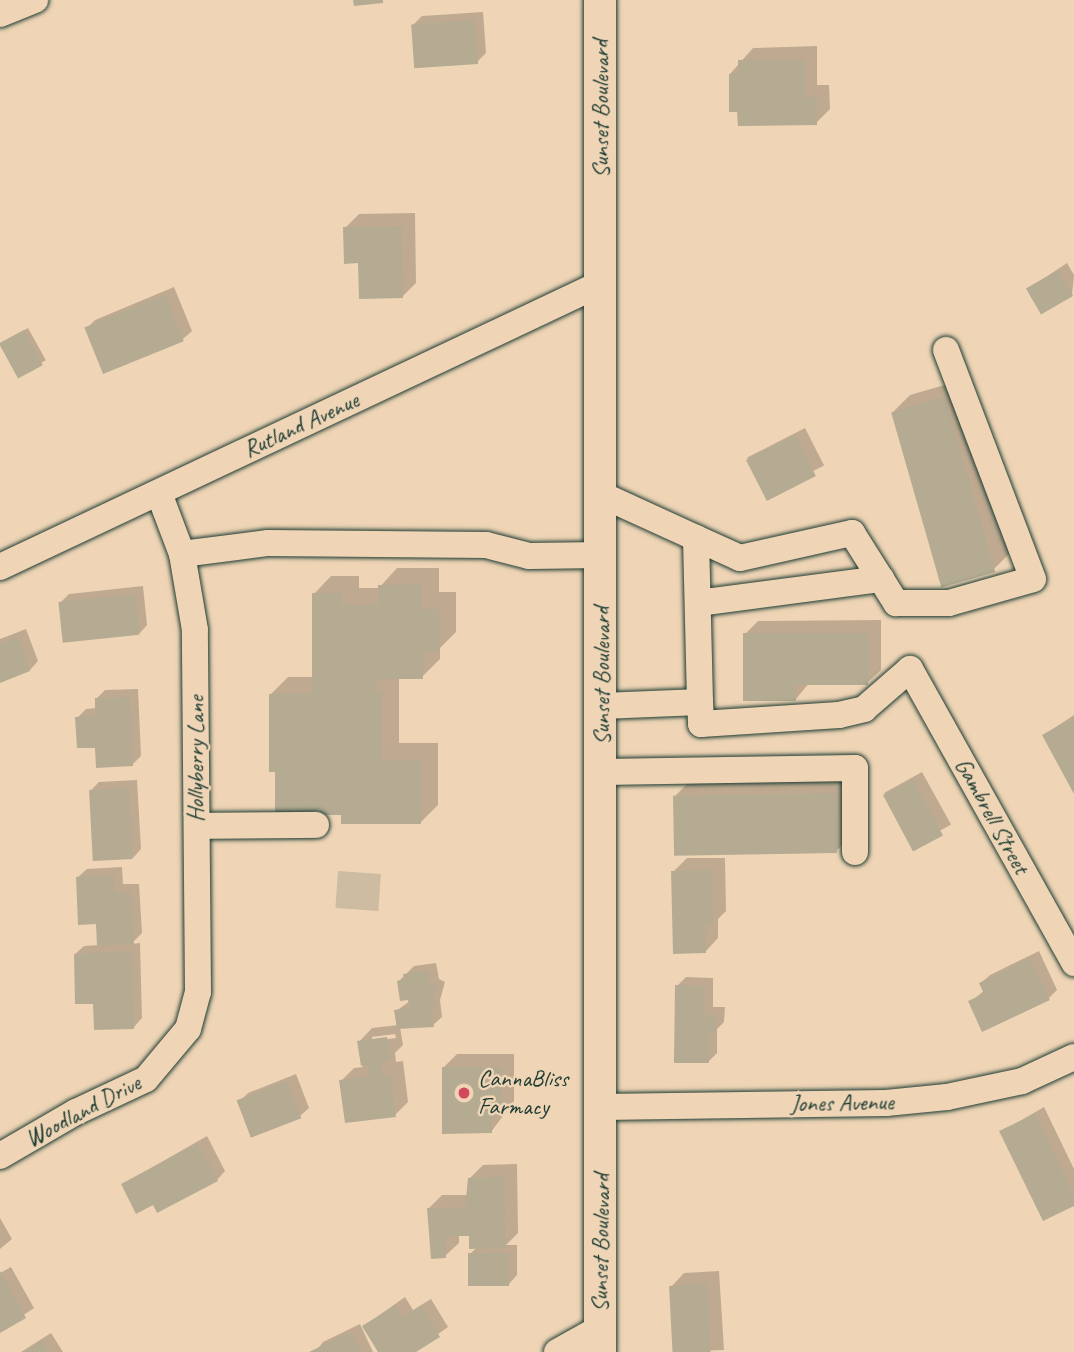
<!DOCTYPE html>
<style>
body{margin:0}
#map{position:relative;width:1074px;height:1352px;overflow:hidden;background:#efd5b6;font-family:Caveat,sans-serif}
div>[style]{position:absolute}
.green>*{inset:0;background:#cdbca1;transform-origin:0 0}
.shadow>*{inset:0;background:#0003;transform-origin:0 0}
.building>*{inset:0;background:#b4ab92;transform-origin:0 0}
.roads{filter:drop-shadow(0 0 2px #1f3d34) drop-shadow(0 0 2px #1f3d34)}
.minor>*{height:26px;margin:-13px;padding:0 13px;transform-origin:13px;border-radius:13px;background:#efd5b6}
.major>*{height:32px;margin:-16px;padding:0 16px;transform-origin:16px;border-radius:16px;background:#efd5b6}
.dots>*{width:19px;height:19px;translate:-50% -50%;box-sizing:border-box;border:4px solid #efd5b6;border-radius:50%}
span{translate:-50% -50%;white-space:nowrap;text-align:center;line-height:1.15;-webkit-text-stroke:5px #efd5b6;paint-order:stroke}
.street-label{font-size:24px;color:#1f3d34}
.poi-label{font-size:24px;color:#1f3d34}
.left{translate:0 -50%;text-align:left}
</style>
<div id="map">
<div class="green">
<div style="left:338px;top:871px;width:43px;height:37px;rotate:4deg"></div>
</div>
<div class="shadow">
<div style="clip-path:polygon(483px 12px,486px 53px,477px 62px,413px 25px,422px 16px)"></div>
<div style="clip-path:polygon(817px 46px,817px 85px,829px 85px,830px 109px,816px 123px,730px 74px,753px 48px)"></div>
<div style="clip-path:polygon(415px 213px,416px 283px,403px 296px,360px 262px,345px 228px,359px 214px)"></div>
<div style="clip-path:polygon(1067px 263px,1074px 275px,1072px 295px,1028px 289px)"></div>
<div style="clip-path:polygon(174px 287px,192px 331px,183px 339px,86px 329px,95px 320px)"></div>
<div style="left:28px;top:328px;width:37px;height:33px;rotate:61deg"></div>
<div style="clip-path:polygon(962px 380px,1011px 552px,993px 570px,893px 412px,910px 395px)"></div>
<div style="left:805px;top:428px;width:42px;height:65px;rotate:63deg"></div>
<div style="clip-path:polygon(397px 568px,439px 568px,439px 592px,456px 592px,456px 632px,440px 648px,440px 659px,422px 677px,399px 677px,399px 743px,438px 743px,438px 805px,420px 823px,343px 813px,276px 770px,270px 695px,288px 677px,314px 677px,314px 594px,331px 576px,359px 576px,359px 588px,379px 588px)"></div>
<div style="clip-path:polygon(143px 586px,147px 625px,139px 634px,60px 603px,69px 594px)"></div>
<div style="clip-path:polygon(881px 620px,881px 670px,867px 683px,809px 683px,796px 699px,745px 634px,758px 621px)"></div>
<div style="clip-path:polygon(26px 629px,38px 661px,30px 670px,0 681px,0 639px)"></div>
<div style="clip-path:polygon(138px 689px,141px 756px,132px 765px,97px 746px,77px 718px,86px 709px,97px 708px,96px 699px,105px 690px)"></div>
<div style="clip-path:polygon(1074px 715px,1074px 790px,1044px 735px)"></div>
<div style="left:922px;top:772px;width:60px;height:43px;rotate:61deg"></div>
<div style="clip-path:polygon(853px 776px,854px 834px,836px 851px,675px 796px,693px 778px)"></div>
<div style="clip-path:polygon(137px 780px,141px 849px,133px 858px,90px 791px,99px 782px)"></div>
<div style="clip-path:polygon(687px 858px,725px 858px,726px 911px,718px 919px,718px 938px,705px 952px,673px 872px)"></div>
<div style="clip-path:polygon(122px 867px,123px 884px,139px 884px,142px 933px,131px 944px,140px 943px,142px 1018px,134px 1027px,94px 1002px,75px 954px,84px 946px,99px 945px,98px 922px,78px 877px,87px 869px)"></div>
<div style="clip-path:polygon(1039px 951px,1057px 990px,1049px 998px,970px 1002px,985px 990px,981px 983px,990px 975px)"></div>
<div style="clip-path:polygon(evenodd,436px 963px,439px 979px,445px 982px,440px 1000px,442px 1017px,433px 1025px,400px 1027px,403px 1045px,395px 1053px,396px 1062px,403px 1061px,408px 1102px,395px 1115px,341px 1081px,354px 1068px,363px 1067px,359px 1042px,372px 1028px,398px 1025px,396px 1011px,410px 1001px,399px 981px,414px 966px,436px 963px,395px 1034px,396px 1038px,372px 1041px,372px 1037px,395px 1034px)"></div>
<div style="clip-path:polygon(686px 977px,713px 978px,713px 1007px,725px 1007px,724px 1022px,717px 1029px,717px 1053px,708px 1062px,677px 986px)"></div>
<div style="clip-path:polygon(457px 1054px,514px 1054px,514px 1101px,491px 1132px,443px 1068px)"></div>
<div style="clip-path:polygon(296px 1074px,309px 1108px,300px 1116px,239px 1102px,248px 1093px)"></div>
<div style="clip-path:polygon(1044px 1107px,1074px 1169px,1074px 1204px,1001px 1132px)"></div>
<div style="clip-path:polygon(207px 1136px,225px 1171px,217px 1180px,154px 1203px,123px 1184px)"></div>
<div style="clip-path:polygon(517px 1164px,518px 1233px,506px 1245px,517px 1245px,517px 1275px,509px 1284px,470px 1254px,477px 1247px,470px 1234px,459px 1234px,459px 1243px,445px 1256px,429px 1208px,442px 1195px,468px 1195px,469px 1179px,483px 1165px)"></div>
<div style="clip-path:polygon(0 1218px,12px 1239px,0 1249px)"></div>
<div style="clip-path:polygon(11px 1267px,34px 1308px,0 1331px,0 1273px)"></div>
<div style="clip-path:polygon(719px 1271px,724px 1350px,674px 1352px,671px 1287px,684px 1273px)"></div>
<div style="clip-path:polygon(405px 1297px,413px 1310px,431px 1299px,448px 1327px,413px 1352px,380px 1352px,364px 1326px)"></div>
<div style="clip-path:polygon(360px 1324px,373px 1352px,315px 1352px,323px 1342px)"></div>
<div style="clip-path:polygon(51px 1333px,63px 1352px,21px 1352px)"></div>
</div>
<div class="building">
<div style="clip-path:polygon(353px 0,383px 0,383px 3px,354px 6px)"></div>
<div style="left:475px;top:20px;width:44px;height:64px;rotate:86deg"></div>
<div style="clip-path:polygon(804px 59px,805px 97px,817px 97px,817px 125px,738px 126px,737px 112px,729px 112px,729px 74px,738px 73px,738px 60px)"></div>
<div style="clip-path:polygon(402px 226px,403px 298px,359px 299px,358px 263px,344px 264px,343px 227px)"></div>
<div style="left:1058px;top:270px;width:30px;height:37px;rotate:60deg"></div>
<div style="left:165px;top:295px;width:50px;height:87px;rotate:68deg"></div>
<div style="left:24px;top:330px;width:40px;height:28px;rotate:62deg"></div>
<div style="left:945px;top:397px;width:182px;height:56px;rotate:74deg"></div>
<div style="left:795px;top:435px;width:46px;height:55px;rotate:63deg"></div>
<div style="clip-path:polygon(422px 584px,422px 609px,439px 609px,439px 651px,423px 651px,423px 679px,375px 679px,375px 692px,382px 692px,382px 760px,421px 760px,421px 824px,341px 824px,341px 815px,275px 815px,275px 772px,269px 772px,269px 694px,312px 694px,312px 593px,342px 593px,342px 605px,378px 605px,378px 585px)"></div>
<div style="left:135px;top:594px;width:41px;height:77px;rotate:84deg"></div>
<div style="clip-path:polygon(743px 633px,868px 633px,868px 685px,796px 685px,796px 701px,743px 701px)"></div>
<div style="clip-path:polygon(17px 637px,30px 671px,0 683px,0 644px)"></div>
<div style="clip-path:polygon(130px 697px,133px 766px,96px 768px,95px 748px,77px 748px,75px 717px,95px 716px,95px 698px)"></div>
<div style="clip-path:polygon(1074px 717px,1074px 794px,1042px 735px)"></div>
<div style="left:913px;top:779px;width:64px;height:34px;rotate:62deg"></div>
<div style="left:129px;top:788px;width:71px;height:40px;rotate:87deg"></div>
<div style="left:836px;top:793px;width:60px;height:163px;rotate:89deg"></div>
<div style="clip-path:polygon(712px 870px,713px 926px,705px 926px,706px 953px,673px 954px,671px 871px)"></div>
<div style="clip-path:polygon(114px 875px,115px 892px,131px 892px,134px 944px,97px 946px,96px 924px,78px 925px,76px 877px)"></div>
<div style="clip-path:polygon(132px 951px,134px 1029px,94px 1030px,93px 1004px,75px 1004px,74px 954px)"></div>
<div style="clip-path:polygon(1030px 958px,1050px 1000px,982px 1032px,968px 1001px,984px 994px,979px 983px)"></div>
<div style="clip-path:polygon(428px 971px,430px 986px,436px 985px,437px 992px,433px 993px,435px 1007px,431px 1007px,434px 1027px,397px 1029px,394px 1010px,409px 1008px,408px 1000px,400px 1001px,397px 981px,404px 979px,403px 974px)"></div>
<div style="clip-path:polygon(675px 985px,705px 986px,705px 1015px,717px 1015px,716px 1032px,709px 1032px,709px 1063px,674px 1063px)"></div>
<div style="clip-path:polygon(387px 1037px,390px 1060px,381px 1061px,383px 1075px,390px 1074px,396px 1117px,345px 1123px,339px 1080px,369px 1077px,368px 1065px,361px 1066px,357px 1041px)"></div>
<div style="clip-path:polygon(442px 1067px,501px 1067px,502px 1116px,492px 1116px,492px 1133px,442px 1134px)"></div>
<div style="left:287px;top:1081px;width:40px;height:54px;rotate:69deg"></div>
<div style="clip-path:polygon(1035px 1114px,1074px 1195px,1074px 1206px,1043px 1221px,999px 1131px)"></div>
<div style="clip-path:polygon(198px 1143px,218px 1181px,157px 1213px,153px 1205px,136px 1214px,121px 1184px)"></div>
<div style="clip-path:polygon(504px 1177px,506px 1248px,469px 1249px,469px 1236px,446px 1236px,446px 1258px,431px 1259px,427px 1208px,465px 1208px,468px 1178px)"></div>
<div style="left:468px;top:1253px;width:41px;height:33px"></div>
<div style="clip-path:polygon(0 1271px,26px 1318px,0 1333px)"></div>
<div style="left:707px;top:1284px;width:68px;height:38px;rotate:87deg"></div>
<div style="clip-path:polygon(396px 1305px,403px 1317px,422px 1306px,440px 1337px,416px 1352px,378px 1352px,362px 1326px)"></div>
<div style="clip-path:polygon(351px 1332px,361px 1352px,309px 1352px)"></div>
<div style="clip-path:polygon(42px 1341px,49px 1352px,24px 1352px)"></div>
</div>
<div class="roads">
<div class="minor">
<div style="left:0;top:14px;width:38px;rotate:-22deg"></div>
<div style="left:602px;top:495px;width:103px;rotate:24.6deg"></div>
<div style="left:696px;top:538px;width:164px;rotate:88.6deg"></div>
<div style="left:696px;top:538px;width:48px;rotate:24.4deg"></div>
<div style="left:740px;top:558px;width:115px;rotate:-12.6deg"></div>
<div style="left:852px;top:533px;width:83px;rotate:57.8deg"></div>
<div style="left:896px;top:603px;width:53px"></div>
<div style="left:949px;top:603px;width:87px;rotate:-15.9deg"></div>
<div style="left:1033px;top:579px;width:245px;rotate:-110.8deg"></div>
<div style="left:182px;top:554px;width:87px;rotate:-7.3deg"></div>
<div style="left:268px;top:543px;width:218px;rotate:0.5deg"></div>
<div style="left:486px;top:545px;width:44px;rotate:14.3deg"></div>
<div style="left:529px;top:556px;width:73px;rotate:-0.8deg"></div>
<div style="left:0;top:567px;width:666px;rotate:-25.26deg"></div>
<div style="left:698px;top:603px;width:185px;rotate:-7.5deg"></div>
<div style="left:602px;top:706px;width:98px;rotate:-2.3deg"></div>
<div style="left:700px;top:702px;width:22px;rotate:87deg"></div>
<div style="left:701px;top:724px;width:138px;rotate:-3.7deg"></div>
<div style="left:839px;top:715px;width:26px;rotate:-13deg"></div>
<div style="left:864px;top:709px;width:61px;rotate:-41deg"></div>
<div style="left:910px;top:669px;width:337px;rotate:60.8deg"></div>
<div style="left:602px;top:772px;width:253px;rotate:-0.9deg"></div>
<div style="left:855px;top:768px;width:84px;rotate:90deg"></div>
<div style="left:197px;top:826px;width:119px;rotate:-0.5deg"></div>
<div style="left:602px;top:1107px;width:284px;rotate:-0.8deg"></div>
<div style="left:886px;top:1103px;width:61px;rotate:-5.6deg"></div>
<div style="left:947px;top:1097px;width:77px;rotate:-12deg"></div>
<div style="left:1022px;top:1081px;width:57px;rotate:-24.8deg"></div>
<div style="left:0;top:1156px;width:88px;rotate:-30.1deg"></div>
<div style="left:76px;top:1112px;width:77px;rotate:-25.2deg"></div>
<div style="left:146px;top:1079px;width:65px;rotate:-50deg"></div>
<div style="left:188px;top:1029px;width:38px;rotate:-75deg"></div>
<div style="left:198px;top:992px;width:362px;rotate:-90.5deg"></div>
<div style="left:195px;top:630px;width:77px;rotate:-99.7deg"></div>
<div style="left:182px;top:554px;width:65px;rotate:-110.7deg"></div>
<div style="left:557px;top:1352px;width:49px;rotate:-29.2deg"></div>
</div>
<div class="major">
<div style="left:600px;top:0;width:1352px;rotate:90deg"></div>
</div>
</div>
<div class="dots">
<div style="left:464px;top:1093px;background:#d1495b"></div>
</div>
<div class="street-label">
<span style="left:601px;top:109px;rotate:-90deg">Sunset Boulevard</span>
<span style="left:301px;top:425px;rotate:-25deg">Rutland Avenue</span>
<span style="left:602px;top:676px;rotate:-90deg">Sunset Boulevard</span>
<span style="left:196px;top:759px;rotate:-90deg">Hollyberry Lane</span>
<span style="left:992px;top:816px;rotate:61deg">Gambrell Street</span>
<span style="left:842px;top:1103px;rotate:-1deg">Jones Avenue</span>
<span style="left:83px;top:1111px;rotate:-28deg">Woodland Drive</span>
<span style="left:601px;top:1243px;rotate:-89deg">Sunset Boulevard</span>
</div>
<div class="poi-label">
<span class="left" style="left:478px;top:1093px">CannaBliss<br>Farmacy</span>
</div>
</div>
